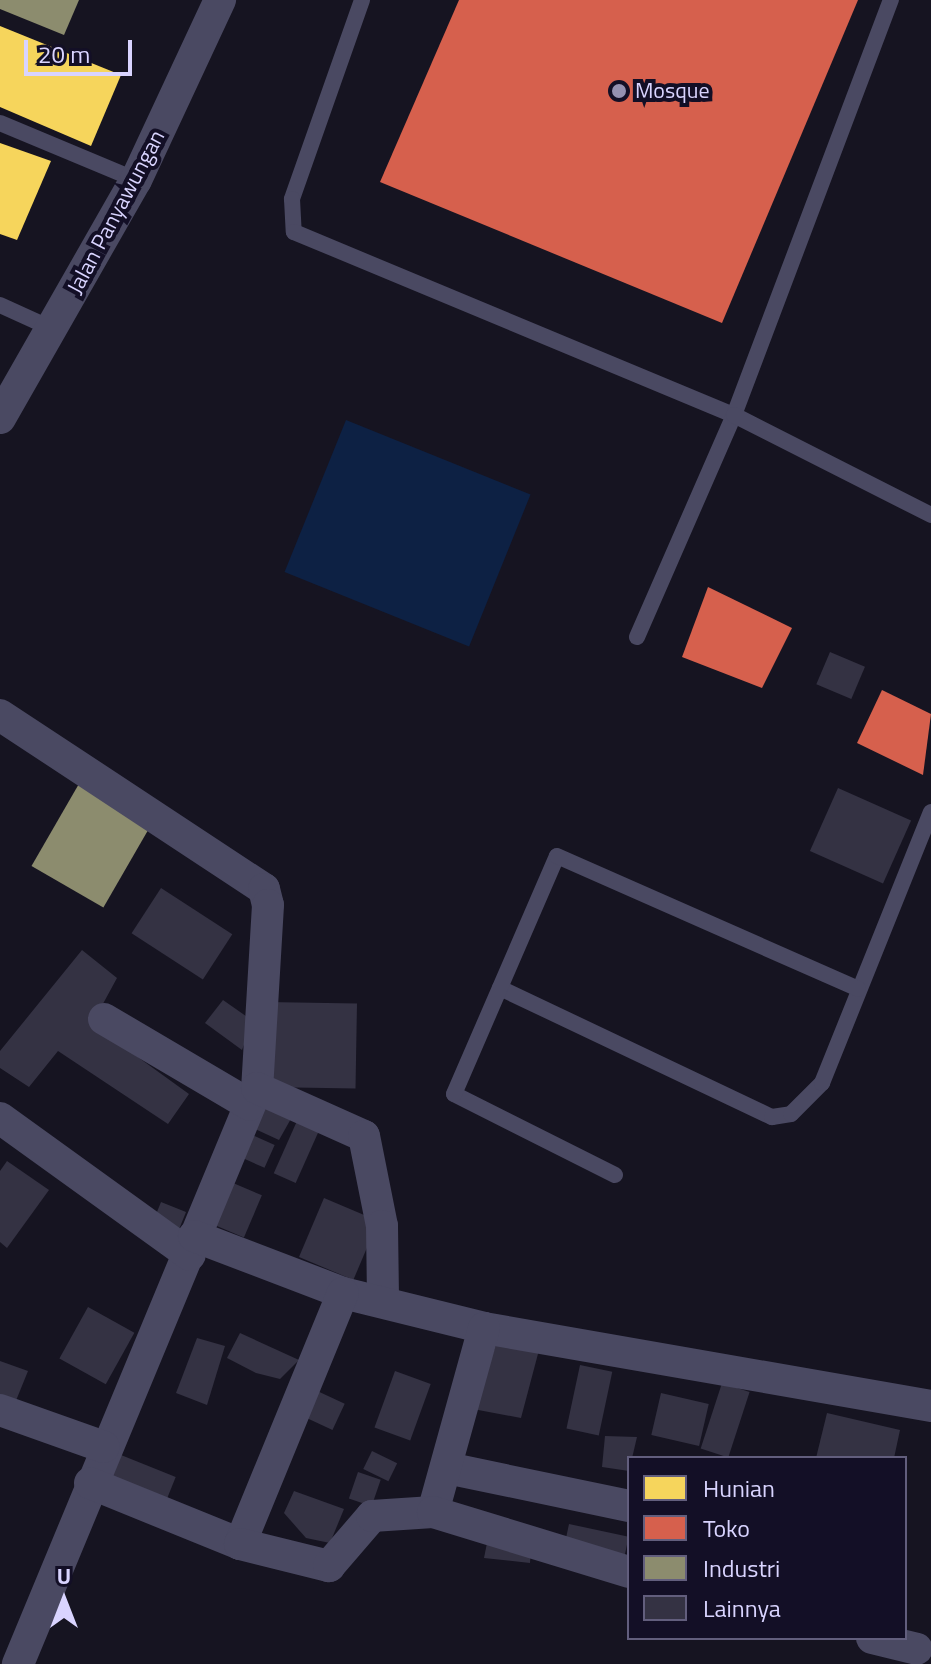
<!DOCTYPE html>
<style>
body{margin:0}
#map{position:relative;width:931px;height:1664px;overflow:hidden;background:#161421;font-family:"Titillium Web",sans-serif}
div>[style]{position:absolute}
.water>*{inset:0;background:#0d2144;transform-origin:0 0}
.homes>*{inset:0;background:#f6d55c}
.shops>*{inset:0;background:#d6604d}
.industry>*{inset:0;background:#8c8c6e;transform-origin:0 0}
.building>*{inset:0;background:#343243;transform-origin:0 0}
.lane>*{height:16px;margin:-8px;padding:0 8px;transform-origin:8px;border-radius:8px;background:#4a4962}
.street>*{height:32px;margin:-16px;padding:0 16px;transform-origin:16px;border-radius:16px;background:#4a4962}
.dots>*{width:22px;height:22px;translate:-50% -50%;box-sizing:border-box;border:4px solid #130f26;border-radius:50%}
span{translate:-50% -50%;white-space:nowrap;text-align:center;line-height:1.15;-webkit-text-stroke:8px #130f26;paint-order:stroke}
.poi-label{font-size:22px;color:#d9d4ff}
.left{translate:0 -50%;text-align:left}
.street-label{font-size:22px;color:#d9d4ff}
.legend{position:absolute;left:627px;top:1456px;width:280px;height:184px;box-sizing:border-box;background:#130f26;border:2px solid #625e7d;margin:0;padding:10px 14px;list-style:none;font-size:24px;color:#d9d4ff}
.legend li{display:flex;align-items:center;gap:16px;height:40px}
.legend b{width:40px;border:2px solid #625e7d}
.north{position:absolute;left:24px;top:1560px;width:80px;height:80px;-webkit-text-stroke:6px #130f26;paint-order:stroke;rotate:0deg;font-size:22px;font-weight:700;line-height:32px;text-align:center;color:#d9d4ff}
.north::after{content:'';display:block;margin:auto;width:28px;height:36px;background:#d9d4ff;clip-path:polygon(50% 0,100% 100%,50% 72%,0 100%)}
.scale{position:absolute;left:24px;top:40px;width:108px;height:36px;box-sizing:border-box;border:4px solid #d9d4ff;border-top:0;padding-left:10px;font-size:24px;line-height:28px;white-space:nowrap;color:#d9d4ff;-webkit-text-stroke:6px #130f26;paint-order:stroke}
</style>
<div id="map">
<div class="water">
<div style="left:346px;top:420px;width:199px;height:164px;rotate:22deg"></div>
</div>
<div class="homes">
<div style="clip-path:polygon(0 26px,121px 75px,91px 146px,0 107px)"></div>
<div style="clip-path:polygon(0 143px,51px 161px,17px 240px,0 234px)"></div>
</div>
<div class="shops">
<div style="clip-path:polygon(459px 0,858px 0,722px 323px,380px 182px)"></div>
<div style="clip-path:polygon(708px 587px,792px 628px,762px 688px,682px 657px)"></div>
<div style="clip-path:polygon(882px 690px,931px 714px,923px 775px,857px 743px)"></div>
</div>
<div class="industry">
<div style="clip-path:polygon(0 0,79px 0,64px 35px,0 9px)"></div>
<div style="left:80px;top:782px;width:83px;height:97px;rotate:30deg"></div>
</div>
<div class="building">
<div style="left:830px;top:652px;width:38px;height:35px;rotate:23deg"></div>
<div style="left:838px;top:788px;width:80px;height:69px;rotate:24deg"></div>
<div style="left:161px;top:888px;width:85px;height:54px;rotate:33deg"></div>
<div style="clip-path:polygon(82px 950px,117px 978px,92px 1024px,189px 1094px,168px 1124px,58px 1051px,29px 1087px,0 1068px,0 1051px)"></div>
<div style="clip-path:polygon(223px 1000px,253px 1021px,242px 1050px,205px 1023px)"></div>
<div style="left:266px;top:1002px;width:91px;height:85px;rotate:1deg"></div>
<div style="clip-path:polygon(265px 1098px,297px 1108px,279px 1140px,253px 1128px)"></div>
<div style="left:301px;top:1112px;width:24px;height:67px;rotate:24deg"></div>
<div style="left:250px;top:1134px;width:27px;height:25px;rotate:24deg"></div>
<div style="clip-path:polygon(7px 1161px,49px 1190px,7px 1248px,0 1242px,0 1171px)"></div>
<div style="left:226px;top:1180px;width:39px;height:46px;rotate:23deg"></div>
<div style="left:324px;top:1198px;width:59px;height:64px;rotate:23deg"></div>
<div style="left:161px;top:1202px;width:27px;height:21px;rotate:22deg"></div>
<div style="left:88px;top:1307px;width:53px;height:59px;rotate:29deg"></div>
<div style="clip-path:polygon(240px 1333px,299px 1360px,280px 1379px,256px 1373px,227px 1358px)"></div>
<div style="clip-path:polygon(197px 1338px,225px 1346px,207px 1405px,176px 1393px)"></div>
<div style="clip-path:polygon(497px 1342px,539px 1350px,521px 1418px,473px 1409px)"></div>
<div style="clip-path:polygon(0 1361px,28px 1371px,15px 1403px,0 1398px)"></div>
<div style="left:580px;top:1365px;width:33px;height:65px;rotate:12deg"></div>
<div style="left:395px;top:1371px;width:38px;height:60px;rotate:20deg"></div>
<div style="left:722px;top:1383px;width:29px;height:69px;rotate:18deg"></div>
<div style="left:313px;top:1389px;width:35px;height:29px;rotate:25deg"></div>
<div style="left:661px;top:1393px;width:49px;height:43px;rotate:13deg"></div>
<div style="clip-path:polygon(827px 1413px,900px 1430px,894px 1458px,816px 1458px)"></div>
<div style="clip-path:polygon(605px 1436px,637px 1437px,629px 1471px,602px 1467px)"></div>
<div style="left:372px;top:1451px;width:28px;height:20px;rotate:26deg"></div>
<div style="left:121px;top:1455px;width:59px;height:34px;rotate:22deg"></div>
<div style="left:358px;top:1472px;width:24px;height:28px;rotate:19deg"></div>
<div style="clip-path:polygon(294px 1491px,344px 1509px,330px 1543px,306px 1538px,284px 1513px)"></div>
<div style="left:569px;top:1524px;width:61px;height:24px;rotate:12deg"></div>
<div style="clip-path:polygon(488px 1538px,531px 1546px,530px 1563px,484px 1558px)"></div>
</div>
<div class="lane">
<div style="left:362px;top:0;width:211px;rotate:109.4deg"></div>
<div style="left:292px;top:199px;width:33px;rotate:87deg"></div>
<div style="left:294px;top:232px;width:477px;rotate:22.6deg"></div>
<div style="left:734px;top:415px;width:444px;rotate:-69.3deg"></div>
<div style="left:0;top:123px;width:147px;rotate:22.7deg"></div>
<div style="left:0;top:305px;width:58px;rotate:24.4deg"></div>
<div style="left:637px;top:637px;width:242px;rotate:-66.4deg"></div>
<div style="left:734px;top:415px;width:221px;rotate:26.9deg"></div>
<div style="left:500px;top:988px;width:301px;rotate:25.4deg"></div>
<div style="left:772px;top:1117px;width:19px;rotate:-9deg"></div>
<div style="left:791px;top:1114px;width:44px;rotate:-45deg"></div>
<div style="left:822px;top:1083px;width:292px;rotate:-68.1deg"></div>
<div style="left:615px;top:1175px;width:180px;rotate:-153.3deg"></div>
<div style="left:454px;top:1094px;width:259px;rotate:-66.6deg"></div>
<div style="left:557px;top:856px;width:329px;rotate:23.8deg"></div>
</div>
<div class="street">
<div style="left:0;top:418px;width:274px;rotate:-60.3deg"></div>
<div style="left:136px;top:180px;width:199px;rotate:-65deg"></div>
<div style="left:0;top:715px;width:316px;rotate:33.4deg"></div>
<div style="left:264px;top:889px;width:16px;rotate:76deg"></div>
<div style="left:268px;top:905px;width:183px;rotate:93.4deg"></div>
<div style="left:257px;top:1088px;width:624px;rotate:112.54deg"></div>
<div style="left:104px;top:1019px;width:169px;rotate:30.5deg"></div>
<div style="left:257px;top:1088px;width:117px;rotate:24.2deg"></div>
<div style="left:364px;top:1136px;width:92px;rotate:78.7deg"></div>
<div style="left:382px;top:1226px;width:72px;rotate:89.2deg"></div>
<div style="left:0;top:1118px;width:234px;rotate:35.8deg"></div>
<div style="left:194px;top:1236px;width:160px;rotate:20.9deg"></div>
<div style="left:343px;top:1293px;width:145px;rotate:13.9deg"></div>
<div style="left:484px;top:1328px;width:454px;rotate:9.9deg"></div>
<div style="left:0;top:1410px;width:110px;rotate:19.6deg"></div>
<div style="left:447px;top:1468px;width:186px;rotate:11.8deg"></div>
<div style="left:90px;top:1483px;width:162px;rotate:22.1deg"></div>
<div style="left:240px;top:1544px;width:271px;rotate:-67.7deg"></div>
<div style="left:433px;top:1512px;width:191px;rotate:-74.5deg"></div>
<div style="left:240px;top:1544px;width:92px;rotate:13.9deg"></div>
<div style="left:329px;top:1566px;width:66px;rotate:-49.3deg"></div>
<div style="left:372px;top:1516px;width:61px;rotate:-3.8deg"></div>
<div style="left:433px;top:1512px;width:205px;rotate:17deg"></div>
<div style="left:872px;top:1638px;width:46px;rotate:13.7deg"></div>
</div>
<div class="dots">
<div style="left:619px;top:91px;background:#9591b1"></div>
</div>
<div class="poi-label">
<span class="left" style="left:635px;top:91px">Mosque</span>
</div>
<div class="street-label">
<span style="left:116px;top:212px;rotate:-62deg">Jalan Panyawungan</span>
</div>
<ul class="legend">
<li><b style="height:22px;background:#f6d55c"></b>Hunian</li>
<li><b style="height:22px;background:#d6604d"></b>Toko</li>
<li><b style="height:22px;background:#8c8c6e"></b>Industri</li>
<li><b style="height:22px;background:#343243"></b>Lainnya</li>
</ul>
<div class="north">U</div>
<div class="scale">20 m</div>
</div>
